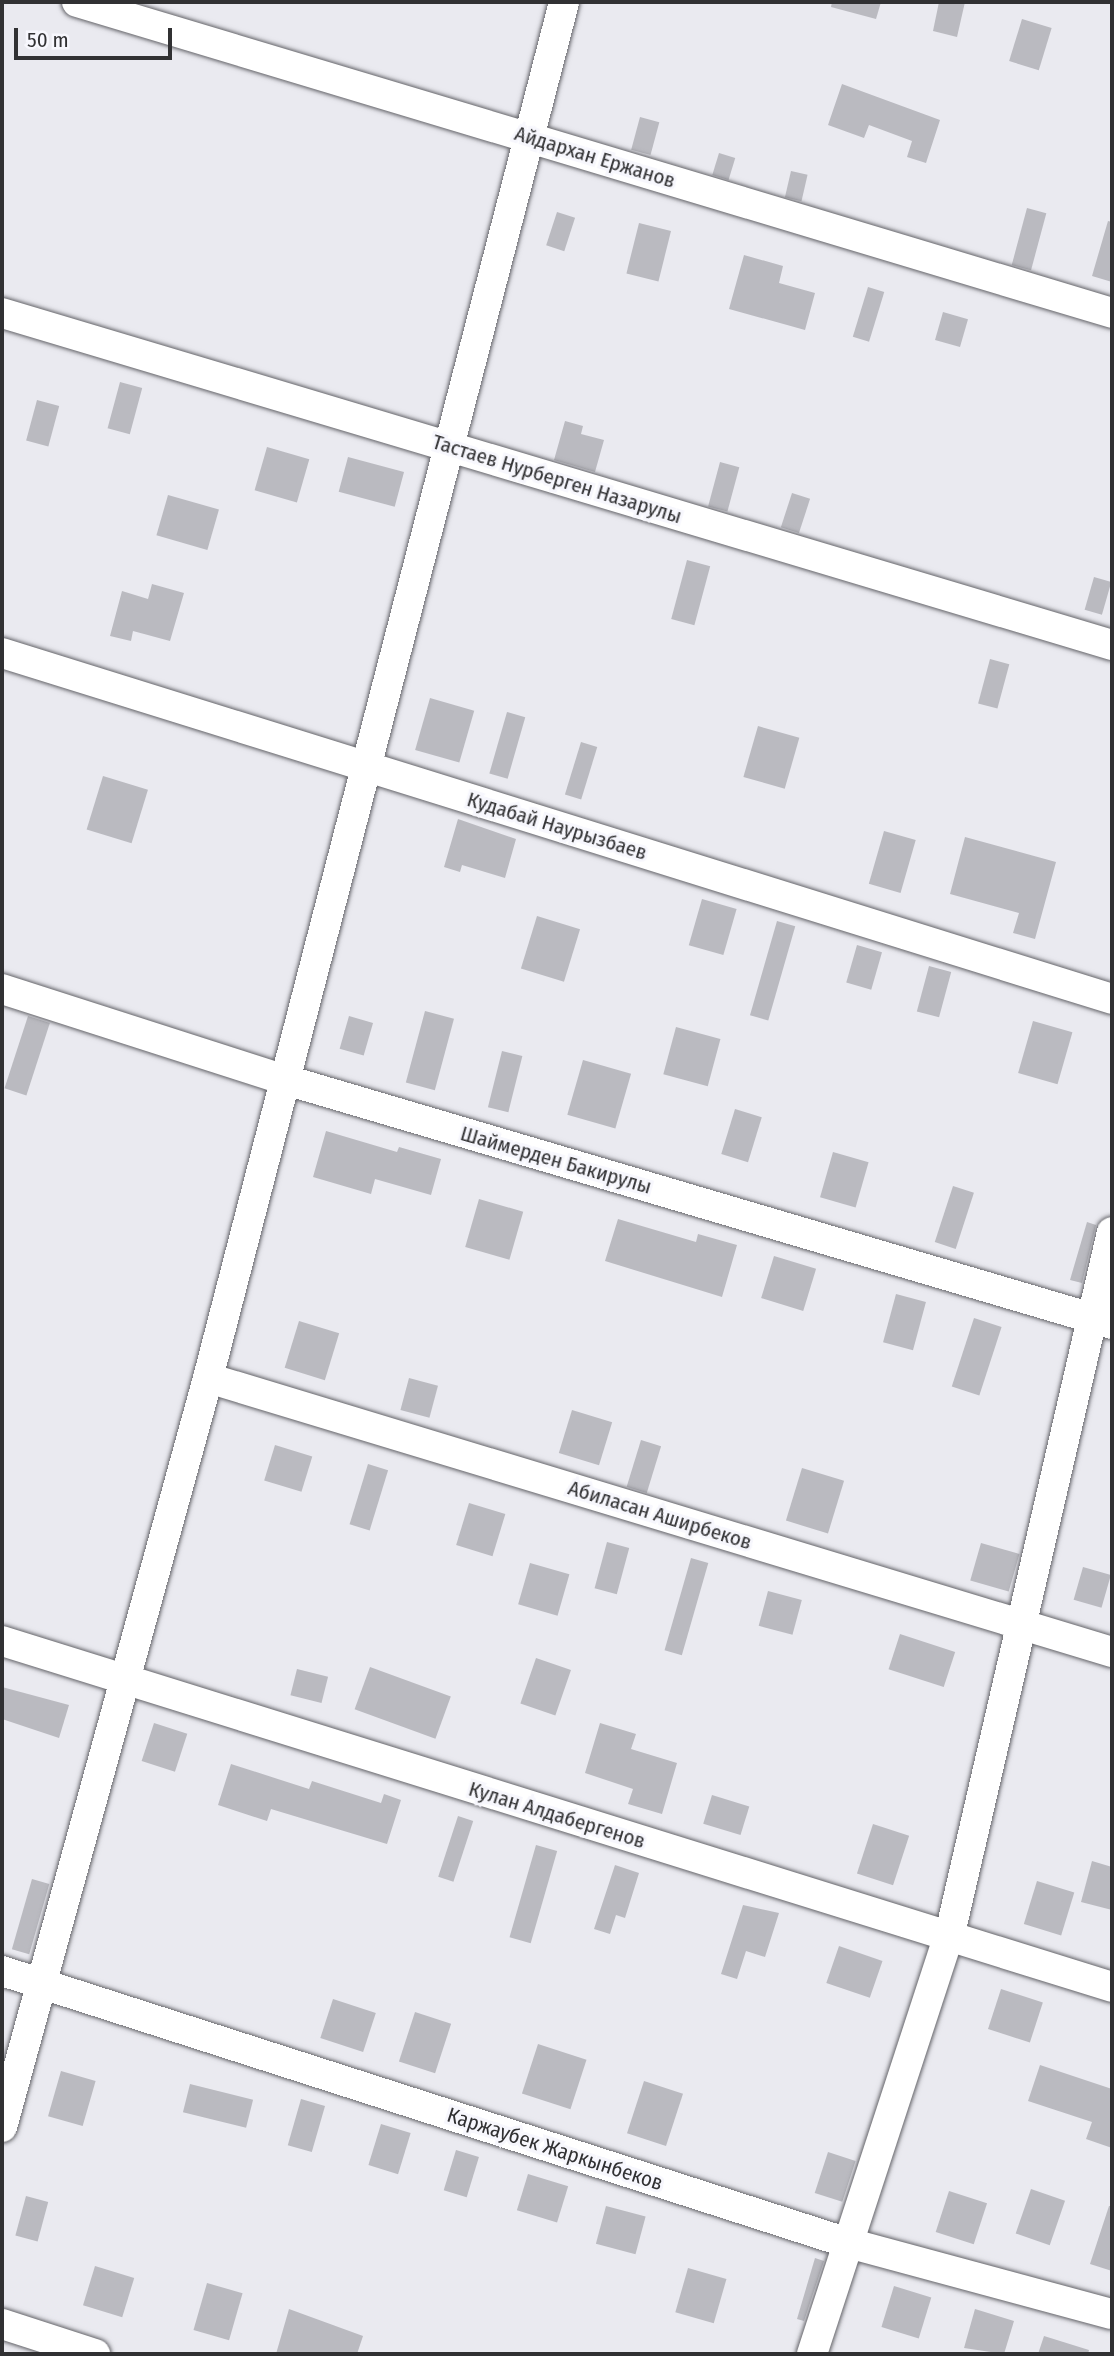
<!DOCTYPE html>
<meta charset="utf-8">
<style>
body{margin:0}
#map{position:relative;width:1114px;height:2356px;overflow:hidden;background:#eaeaf0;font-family:"Fira Sans Condensed",sans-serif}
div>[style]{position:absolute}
.building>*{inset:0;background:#babac0;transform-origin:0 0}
.roads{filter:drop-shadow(0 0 2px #646469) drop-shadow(0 0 2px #646469)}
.minor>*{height:30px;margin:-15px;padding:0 15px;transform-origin:15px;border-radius:15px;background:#fff}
span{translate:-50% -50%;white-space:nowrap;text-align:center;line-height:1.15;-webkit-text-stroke:6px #f7f7fd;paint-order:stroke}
.street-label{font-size:21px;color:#313133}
.frame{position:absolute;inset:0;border:4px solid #313133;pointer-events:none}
.scale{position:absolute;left:14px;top:28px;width:158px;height:32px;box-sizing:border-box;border:4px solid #313133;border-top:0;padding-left:9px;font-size:21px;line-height:24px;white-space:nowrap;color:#313133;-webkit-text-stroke:5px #f7f7fd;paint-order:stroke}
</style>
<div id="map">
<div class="building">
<div style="clip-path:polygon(832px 2px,881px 2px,876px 19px,831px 7px)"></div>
<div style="clip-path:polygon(939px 2px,965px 2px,957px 37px,933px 31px)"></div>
<div style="left:1022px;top:19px;width:31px;height:44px;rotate:17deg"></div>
<div style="clip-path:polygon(842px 84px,940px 120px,926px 163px,907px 157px,912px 141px,869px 125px,864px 138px,828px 125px)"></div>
<div style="left:640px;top:117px;width:20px;height:34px;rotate:15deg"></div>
<div style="left:719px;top:153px;width:17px;height:23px;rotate:17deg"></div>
<div style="left:791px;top:171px;width:17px;height:27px;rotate:13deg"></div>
<div style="left:1027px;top:208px;width:20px;height:59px;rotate:15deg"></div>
<div style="left:557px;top:212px;width:19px;height:35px;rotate:18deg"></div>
<div style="clip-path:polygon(1108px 221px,1112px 222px,1112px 282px,1092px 276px)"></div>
<div style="left:639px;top:223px;width:33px;height:52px;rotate:14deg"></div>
<div style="clip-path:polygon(744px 255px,783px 266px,779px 283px,815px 293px,805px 330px,729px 309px)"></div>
<div style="left:868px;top:287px;width:17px;height:52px;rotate:17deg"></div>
<div style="left:943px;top:312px;width:26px;height:29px;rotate:16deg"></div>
<div style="left:120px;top:382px;width:23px;height:48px;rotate:15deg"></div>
<div style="left:37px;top:400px;width:23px;height:42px;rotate:15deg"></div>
<div style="clip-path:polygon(565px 421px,583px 426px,581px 434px,604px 440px,595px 472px,554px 460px)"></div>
<div style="left:267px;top:447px;width:44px;height:45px;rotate:16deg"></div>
<div style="left:348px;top:457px;width:58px;height:36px;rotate:15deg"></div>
<div style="left:720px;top:462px;width:20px;height:46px;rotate:15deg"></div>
<div style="left:792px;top:493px;width:19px;height:36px;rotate:18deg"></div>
<div style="left:168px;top:495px;width:53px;height:42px;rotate:16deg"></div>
<div style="left:687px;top:560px;width:24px;height:61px;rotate:15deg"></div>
<div style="left:1094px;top:577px;width:18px;height:34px;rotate:16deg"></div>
<div style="clip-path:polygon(152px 584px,184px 593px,170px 641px,133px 631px,131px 641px,110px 636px,122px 591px,148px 599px)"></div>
<div style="left:990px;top:659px;width:20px;height:46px;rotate:15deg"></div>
<div style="left:430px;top:698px;width:46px;height:54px;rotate:16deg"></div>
<div style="left:507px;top:712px;width:19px;height:64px;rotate:16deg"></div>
<div style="left:758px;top:726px;width:43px;height:53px;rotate:16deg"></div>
<div style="left:581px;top:742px;width:17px;height:55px;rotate:17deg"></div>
<div style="left:103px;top:776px;width:47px;height:56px;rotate:17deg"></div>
<div style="clip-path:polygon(458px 819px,516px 839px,505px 878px,462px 865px,460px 872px,444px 867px)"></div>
<div style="left:884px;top:831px;width:33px;height:55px;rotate:16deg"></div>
<div style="clip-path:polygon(965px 837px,1056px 862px,1035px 939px,1013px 933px,1019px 913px,950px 894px)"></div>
<div style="left:702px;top:899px;width:36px;height:48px;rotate:16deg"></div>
<div style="left:537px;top:916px;width:45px;height:55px;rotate:17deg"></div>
<div style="left:777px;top:921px;width:19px;height:98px;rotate:16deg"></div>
<div style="left:857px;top:945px;width:26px;height:39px;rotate:16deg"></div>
<div style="left:929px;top:966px;width:23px;height:47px;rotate:15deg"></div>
<div style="left:425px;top:1011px;width:30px;height:74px;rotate:15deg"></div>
<div style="left:28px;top:1016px;width:23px;height:76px;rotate:18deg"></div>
<div style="left:349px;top:1016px;width:25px;height:34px;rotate:16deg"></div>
<div style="left:1033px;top:1021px;width:41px;height:54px;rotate:16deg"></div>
<div style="left:676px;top:1027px;width:46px;height:49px;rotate:15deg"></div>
<div style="left:502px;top:1051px;width:21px;height:58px;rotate:14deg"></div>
<div style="left:583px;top:1060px;width:50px;height:57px;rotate:16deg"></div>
<div style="left:735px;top:1109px;width:28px;height:47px;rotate:17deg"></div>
<div style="clip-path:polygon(326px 1131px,397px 1152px,399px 1147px,441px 1159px,431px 1195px,375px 1179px,371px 1194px,313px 1177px)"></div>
<div style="left:833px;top:1152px;width:37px;height:47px;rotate:16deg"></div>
<div style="left:953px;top:1186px;width:22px;height:59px;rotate:18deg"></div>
<div style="left:479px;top:1199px;width:46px;height:50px;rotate:16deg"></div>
<div style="clip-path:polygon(618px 1219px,696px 1242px,698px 1234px,737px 1245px,722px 1297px,605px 1261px)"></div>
<div style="clip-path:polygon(1087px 1222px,1096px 1225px,1082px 1283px,1070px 1280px)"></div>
<div style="left:774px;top:1256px;width:44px;height:44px;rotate:17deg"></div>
<div style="left:896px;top:1294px;width:31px;height:50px;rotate:15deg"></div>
<div style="left:974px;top:1318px;width:29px;height:72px;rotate:18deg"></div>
<div style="left:299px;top:1321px;width:42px;height:49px;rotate:17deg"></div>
<div style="left:409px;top:1378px;width:30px;height:33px;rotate:15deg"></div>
<div style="left:572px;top:1410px;width:42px;height:45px;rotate:17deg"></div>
<div style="left:641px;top:1440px;width:21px;height:49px;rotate:17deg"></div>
<div style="left:275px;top:1445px;width:39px;height:37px;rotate:17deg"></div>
<div style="left:368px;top:1464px;width:21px;height:63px;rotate:17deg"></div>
<div style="left:802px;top:1468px;width:44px;height:55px;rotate:17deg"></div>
<div style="left:469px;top:1503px;width:38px;height:44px;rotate:17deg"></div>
<div style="left:607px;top:1542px;width:23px;height:48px;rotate:15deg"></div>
<div style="left:981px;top:1543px;width:40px;height:39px;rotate:16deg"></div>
<div style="left:691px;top:1558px;width:18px;height:96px;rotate:16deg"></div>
<div style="left:530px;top:1563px;width:41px;height:43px;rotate:16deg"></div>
<div style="left:1083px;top:1567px;width:29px;height:34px;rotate:16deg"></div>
<div style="left:768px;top:1591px;width:35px;height:36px;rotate:15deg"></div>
<div style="left:900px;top:1634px;width:58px;height:37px;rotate:18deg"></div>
<div style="left:536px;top:1658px;width:37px;height:48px;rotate:19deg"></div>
<div style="left:370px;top:1667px;width:86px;height:45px;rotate:20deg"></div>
<div style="left:297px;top:1669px;width:32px;height:27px;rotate:14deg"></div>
<div style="clip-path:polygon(2px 1687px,69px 1705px,59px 1738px,2px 1719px)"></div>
<div style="left:154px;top:1723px;width:35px;height:40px;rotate:18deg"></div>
<div style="clip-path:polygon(600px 1723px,636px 1734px,631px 1749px,677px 1763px,662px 1814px,628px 1804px,633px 1789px,585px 1773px)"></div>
<div style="clip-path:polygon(231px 1764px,309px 1789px,312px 1781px,381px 1803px,384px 1794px,401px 1800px,387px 1844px,271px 1809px,267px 1821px,218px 1805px)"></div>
<div style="left:712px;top:1795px;width:39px;height:30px;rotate:17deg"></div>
<div style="left:458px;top:1816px;width:16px;height:64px;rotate:18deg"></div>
<div style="left:873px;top:1824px;width:38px;height:52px;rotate:18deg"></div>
<div style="left:536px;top:1845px;width:22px;height:96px;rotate:16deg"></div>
<div style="clip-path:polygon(1092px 1861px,1112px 1867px,1112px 1910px,1081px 1902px)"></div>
<div style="clip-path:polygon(615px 1865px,639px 1873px,625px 1918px,616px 1915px,610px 1934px,594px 1929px)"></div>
<div style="left:32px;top:1879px;width:18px;height:73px;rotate:16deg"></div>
<div style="left:1037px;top:1881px;width:39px;height:45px;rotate:17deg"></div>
<div style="clip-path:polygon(743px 1905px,779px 1913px,765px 1957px,746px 1951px,737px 1979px,721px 1974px)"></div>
<div style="left:839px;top:1946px;width:46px;height:39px;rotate:19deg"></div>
<div style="left:1001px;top:1989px;width:44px;height:42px;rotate:18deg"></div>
<div style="left:333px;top:1999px;width:45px;height:41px;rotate:18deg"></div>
<div style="left:415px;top:2012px;width:38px;height:52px;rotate:18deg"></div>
<div style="left:538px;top:2044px;width:51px;height:52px;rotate:18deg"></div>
<div style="clip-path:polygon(1040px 2065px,1112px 2089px,1112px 2148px,1086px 2139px,1092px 2122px,1028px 2101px)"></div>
<div style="left:61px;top:2071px;width:36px;height:47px;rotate:16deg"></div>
<div style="left:644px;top:2081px;width:41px;height:55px;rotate:18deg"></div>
<div style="left:190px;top:2084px;width:65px;height:29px;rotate:14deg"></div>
<div style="left:301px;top:2099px;width:25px;height:48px;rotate:16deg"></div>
<div style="left:381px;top:2124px;width:31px;height:43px;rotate:17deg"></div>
<div style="left:456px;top:2150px;width:24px;height:42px;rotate:17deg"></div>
<div style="left:828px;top:2152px;width:29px;height:43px;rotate:18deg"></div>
<div style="left:528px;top:2174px;width:42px;height:38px;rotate:17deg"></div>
<div style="left:1031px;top:2189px;width:36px;height:47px;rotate:19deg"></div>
<div style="left:949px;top:2191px;width:40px;height:43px;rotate:18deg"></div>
<div style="left:26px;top:2196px;width:23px;height:41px;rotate:15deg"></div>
<div style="left:606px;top:2206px;width:41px;height:39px;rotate:15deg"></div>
<div style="clip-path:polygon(1109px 2206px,1112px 2206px,1112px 2271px,1090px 2264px)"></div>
<div style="clip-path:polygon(815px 2258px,824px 2261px,804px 2321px,797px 2319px)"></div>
<div style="left:95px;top:2266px;width:41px;height:41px;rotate:17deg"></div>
<div style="left:688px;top:2268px;width:40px;height:46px;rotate:16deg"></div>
<div style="left:207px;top:2283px;width:37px;height:49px;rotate:16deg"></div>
<div style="left:894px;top:2286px;width:39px;height:43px;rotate:17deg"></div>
<div style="clip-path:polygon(289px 2309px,363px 2336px,357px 2354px,276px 2354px)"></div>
<div style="clip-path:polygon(975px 2309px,1014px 2321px,1004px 2354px,964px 2348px)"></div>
<div style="clip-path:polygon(1044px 2336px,1089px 2350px,1088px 2354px,1038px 2354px)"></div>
</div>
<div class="roads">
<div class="minor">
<div style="left:77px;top:2px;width:1081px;rotate:16.72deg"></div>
<div style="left:2px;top:313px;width:1159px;rotate:16.65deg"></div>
<div style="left:2px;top:653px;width:1163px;rotate:17.31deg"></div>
<div style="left:2px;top:989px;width:298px;rotate:17.8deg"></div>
<div style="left:286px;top:1080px;width:861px;rotate:16.46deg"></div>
<div style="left:208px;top:1378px;width:945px;rotate:16.86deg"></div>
<div style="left:2px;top:1641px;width:1163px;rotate:17.31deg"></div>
<div style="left:2px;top:1971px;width:889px;rotate:17.82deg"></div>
<div style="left:848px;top:2243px;width:273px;rotate:15.1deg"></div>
<div style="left:2px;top:2127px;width:777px;rotate:-74.62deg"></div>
<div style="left:208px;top:1378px;width:1421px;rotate:-75.49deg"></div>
<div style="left:2px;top:2324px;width:98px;rotate:17.9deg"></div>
<div style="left:812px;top:2354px;width:451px;rotate:-71.9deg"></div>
<div style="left:952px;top:1925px;width:711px;rotate:-77deg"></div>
</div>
</div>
<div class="street-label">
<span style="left:595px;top:157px;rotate:17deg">Айдархан Ержанов</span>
<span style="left:557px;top:479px;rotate:17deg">Тастаев Нурберген Назарулы</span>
<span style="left:557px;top:826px;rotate:17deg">Кудабай Наурызбаев</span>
<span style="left:556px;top:1160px;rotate:16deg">Шаймерден Бакирулы</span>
<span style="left:660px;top:1515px;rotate:17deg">Абиласан Аширбеков</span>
<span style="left:557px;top:1815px;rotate:17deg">Кулан Алдабергенов</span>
<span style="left:555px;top:2149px;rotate:18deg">Каржаубек Жаркынбеков</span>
</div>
<div class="frame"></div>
<div class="scale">50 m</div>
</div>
